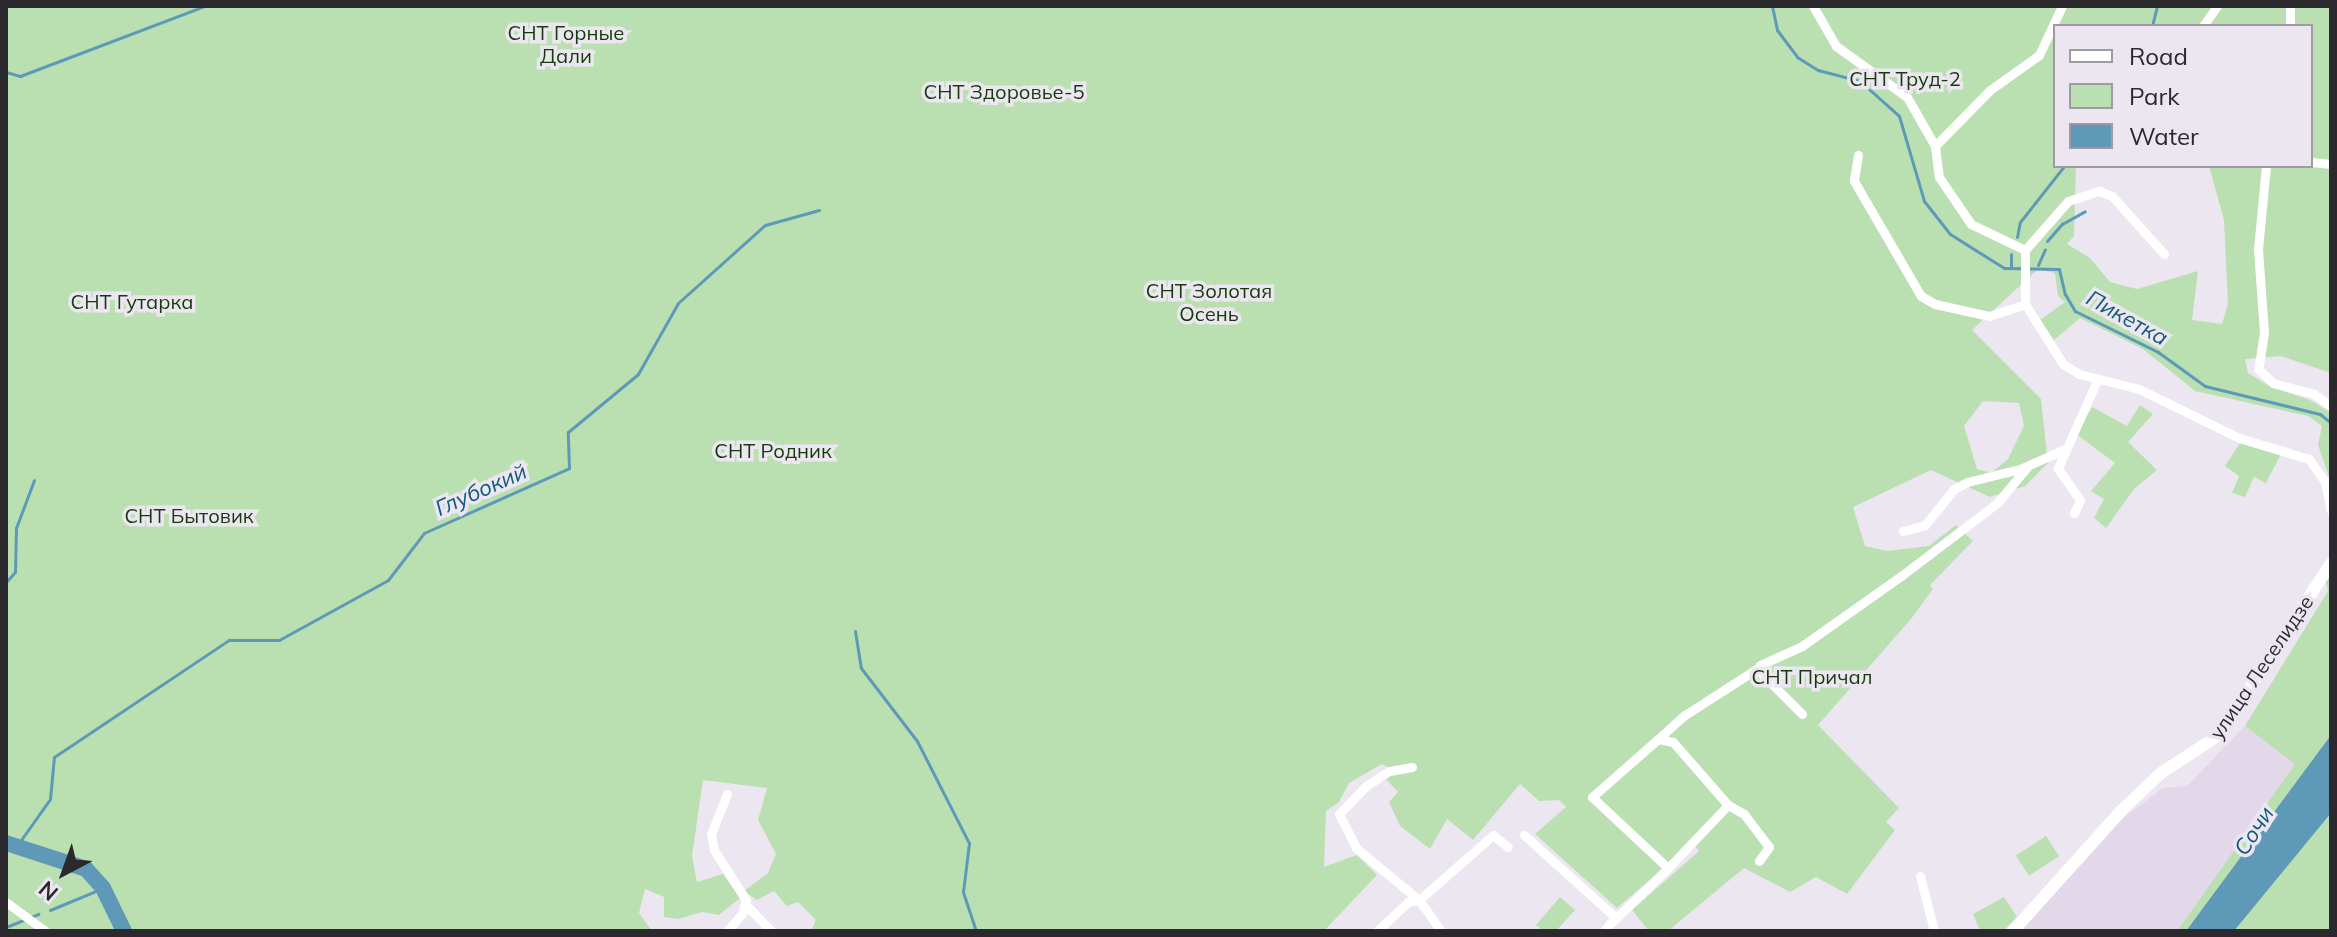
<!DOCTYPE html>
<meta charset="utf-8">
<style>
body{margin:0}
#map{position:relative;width:2337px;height:937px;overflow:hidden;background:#ece6f1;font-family:Mulish,sans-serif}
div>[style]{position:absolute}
.built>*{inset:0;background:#e2d8ea}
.green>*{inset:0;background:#bae0b2;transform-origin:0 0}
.water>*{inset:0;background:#5e99b8}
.stream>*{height:3px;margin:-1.5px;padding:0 1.5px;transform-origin:1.5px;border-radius:1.5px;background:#5e99b8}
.river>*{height:16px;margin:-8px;padding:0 8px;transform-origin:8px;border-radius:8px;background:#5e99b8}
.street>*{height:9px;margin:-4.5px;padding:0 4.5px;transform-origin:4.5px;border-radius:4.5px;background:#fff}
.secondary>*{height:12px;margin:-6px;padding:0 6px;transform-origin:6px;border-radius:6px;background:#fff}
span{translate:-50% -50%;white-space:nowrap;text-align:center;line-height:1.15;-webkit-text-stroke:7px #ece6f1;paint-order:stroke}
.park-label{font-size:20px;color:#153b0c}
.street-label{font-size:20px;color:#2c292e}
.water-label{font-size:22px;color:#105b7b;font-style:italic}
.frame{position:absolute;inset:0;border:8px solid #2c292e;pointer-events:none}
.legend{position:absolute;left:2053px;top:24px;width:260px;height:144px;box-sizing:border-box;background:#ece6f1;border:2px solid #9f9aa3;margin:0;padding:10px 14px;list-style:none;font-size:24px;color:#2c292e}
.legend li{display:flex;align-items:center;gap:16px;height:40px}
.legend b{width:40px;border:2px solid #9f9aa3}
.north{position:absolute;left:24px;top:833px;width:80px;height:80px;-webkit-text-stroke:6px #ece6f1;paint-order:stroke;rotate:221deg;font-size:22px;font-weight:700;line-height:32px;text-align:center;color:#2c292e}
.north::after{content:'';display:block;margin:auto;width:28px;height:36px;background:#2c292e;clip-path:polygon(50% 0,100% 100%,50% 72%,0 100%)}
</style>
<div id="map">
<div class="built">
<div style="clip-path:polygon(2245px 726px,2296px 763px,2177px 931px,2021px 931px,2123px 818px,2163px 788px,2187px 786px)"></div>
</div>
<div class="green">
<div style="clip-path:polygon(evenodd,6px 6px,2331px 6px,2331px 373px,2281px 356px,2245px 359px,2248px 373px,2271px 387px,2310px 400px,2331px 413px,2331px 482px,2318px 445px,2322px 426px,2308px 416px,2195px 391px,2143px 349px,2080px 318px,2054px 340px,2040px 320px,2065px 302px,2058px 296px,2055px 273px,2038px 269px,1972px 330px,2041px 399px,2048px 463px,2025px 486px,1990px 497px,1931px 470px,1853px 507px,1865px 546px,1887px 551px,1929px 546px,1956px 525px,1973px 541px,1930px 585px,1933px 589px,1911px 619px,1818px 725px,1899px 808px,1886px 822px,1895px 830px,1847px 894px,1816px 877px,1790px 892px,1744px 868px,1668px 931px,1649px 931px,1632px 910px,1699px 851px,1693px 843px,1617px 908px,1535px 834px,1566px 807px,1559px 800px,1539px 801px,1520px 784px,1473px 840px,1447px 819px,1430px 849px,1400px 826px,1389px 802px,1398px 792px,1385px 778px,1397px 772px,1382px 764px,1349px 783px,1339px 802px,1326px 811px,1324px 867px,1357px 855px,1377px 875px,1324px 931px,811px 931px,816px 920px,798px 902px,787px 906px,774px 891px,757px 900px,744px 891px,768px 873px,776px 854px,758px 820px,767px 788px,703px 780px,692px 856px,697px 882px,723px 874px,740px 898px,719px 915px,702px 912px,678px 919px,664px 917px,664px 897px,645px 889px,639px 913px,652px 931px,6px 931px,6px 6px,2055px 26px,2311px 26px,2311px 166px,2209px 166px,2224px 220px,2228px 304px,2222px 324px,2192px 320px,2198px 271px,2137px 289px,2110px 282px,2090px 258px,2067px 244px,2074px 236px,2076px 166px,2055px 166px,2055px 26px,6px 6px,1983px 401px,2019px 403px,2024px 426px,2008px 459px,1991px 473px,1977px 469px,1964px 426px,1983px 401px)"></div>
<div style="clip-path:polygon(2140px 405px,2153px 414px,2128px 442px,2157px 470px,2134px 489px,2106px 528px,2094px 518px,2104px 499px,2091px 491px,2115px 463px,2076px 434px,2092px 407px,2127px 426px)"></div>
<div style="clip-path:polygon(2240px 443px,2281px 454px,2266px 483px,2254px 477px,2245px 497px,2232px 493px,2239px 476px,2225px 466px)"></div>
<div style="clip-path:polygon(2331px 574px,2331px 735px,2186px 931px,2177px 931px,2295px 764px,2245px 726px,2328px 591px,2326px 582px)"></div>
<div style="clip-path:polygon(2331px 813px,2331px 931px,2234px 931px,2261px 895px)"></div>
<div style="left:2046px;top:836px;width:24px;height:36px;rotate:57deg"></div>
<div style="clip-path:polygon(1560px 897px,1575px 910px,1556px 931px,1543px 931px,1536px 925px)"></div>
<div style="clip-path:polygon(2004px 897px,2017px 917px,2003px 931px,1980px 931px,1973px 914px)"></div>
</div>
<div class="water">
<div style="clip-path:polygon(2331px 735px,2331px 813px,2234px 931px,2186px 931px)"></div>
</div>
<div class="stream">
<div style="left:1772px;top:6px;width:25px;rotate:78deg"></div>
<div style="left:1777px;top:30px;width:34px;rotate:53deg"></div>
<div style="left:1797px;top:57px;width:25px;rotate:32deg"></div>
<div style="left:1818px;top:70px;width:43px;rotate:14.7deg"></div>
<div style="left:1860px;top:81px;width:52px;rotate:41.9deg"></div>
<div style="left:1899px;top:116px;width:89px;rotate:73.6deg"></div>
<div style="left:1924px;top:201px;width:42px;rotate:51.8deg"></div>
<div style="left:1950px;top:234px;width:64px;rotate:32.2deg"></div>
<div style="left:2004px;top:268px;width:55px;rotate:1deg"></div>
<div style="left:2059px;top:269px;width:26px;rotate:77deg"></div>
<div style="left:2065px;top:294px;width:20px;rotate:60deg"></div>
<div style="left:2075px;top:311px;width:93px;rotate:26.3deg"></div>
<div style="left:2158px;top:352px;width:58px;rotate:35.9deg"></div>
<div style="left:2205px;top:386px;width:118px;rotate:13.7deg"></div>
<div style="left:2320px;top:414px;width:14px;rotate:39deg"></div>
<div style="left:2152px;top:26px;width:21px;rotate:-76deg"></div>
<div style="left:6px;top:72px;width:15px;rotate:16deg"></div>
<div style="left:20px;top:76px;width:197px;rotate:-20.8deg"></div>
<div style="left:2017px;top:237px;width:15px;rotate:-79deg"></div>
<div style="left:2020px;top:222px;width:71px;rotate:-51.8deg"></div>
<div style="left:2047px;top:241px;width:23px;rotate:-49deg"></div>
<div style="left:2062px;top:224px;width:26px;rotate:-29deg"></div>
<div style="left:2011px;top:254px;width:12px;rotate:90deg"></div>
<div style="left:2038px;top:265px;width:17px;rotate:-66deg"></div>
<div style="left:6px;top:582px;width:13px;rotate:-48deg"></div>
<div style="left:15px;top:572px;width:44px;rotate:-88.7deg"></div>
<div style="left:16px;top:528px;width:51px;rotate:-69.4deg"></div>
<div style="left:855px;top:631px;width:37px;rotate:81deg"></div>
<div style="left:861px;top:668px;width:92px;rotate:52.5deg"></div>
<div style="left:917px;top:741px;width:114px;rotate:63deg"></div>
<div style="left:969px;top:843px;width:49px;rotate:97deg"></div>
<div style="left:963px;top:892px;width:41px;rotate:71.6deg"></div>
<div style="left:16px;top:847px;width:59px;rotate:-54.7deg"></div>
<div style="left:50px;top:799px;width:42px;rotate:-84.6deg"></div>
<div style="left:54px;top:757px;width:211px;rotate:-33.8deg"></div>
<div style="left:229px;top:640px;width:50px"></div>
<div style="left:279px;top:640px;width:124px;rotate:-28.8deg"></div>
<div style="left:388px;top:580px;width:59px;rotate:-52.5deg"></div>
<div style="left:424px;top:533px;width:159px;rotate:-24.1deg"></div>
<div style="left:569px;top:468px;width:36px;rotate:-92deg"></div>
<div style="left:568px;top:432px;width:91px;rotate:-39.6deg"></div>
<div style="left:638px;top:374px;width:81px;rotate:-60.6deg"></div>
<div style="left:678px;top:303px;width:117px;rotate:-41.9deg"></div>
<div style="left:765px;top:225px;width:56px;rotate:-15.5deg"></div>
<div style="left:50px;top:910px;width:57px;rotate:-22.5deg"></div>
<div style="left:6px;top:927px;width:35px;rotate:-22deg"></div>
</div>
<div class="river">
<div style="left:6px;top:843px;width:84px;rotate:18deg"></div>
<div style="left:86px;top:869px;width:25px;rotate:48deg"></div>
<div style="left:103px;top:888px;width:48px;rotate:64deg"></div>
</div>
<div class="street">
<div style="left:1813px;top:6px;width:46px;rotate:60.1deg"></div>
<div style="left:1836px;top:46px;width:87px;rotate:35.7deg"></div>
<div style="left:1907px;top:97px;width:56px;rotate:60.3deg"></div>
<div style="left:2062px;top:6px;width:54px;rotate:115.1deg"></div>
<div style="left:2039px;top:55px;width:60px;rotate:144.5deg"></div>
<div style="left:1990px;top:90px;width:78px;rotate:134.5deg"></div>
<div style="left:1935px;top:146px;width:31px;rotate:83deg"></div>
<div style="left:1939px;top:177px;width:57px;rotate:55.8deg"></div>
<div style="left:1971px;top:224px;width:60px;rotate:25.7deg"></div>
<div style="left:2025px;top:250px;width:54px;rotate:90deg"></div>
<div style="left:2025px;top:304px;width:71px;rotate:57.7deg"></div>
<div style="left:2063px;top:364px;width:19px;rotate:32deg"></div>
<div style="left:2079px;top:374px;width:62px;rotate:14deg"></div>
<div style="left:2139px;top:389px;width:111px;rotate:26.1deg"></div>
<div style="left:2239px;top:438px;width:73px;rotate:16.7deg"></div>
<div style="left:2309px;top:459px;width:28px;rotate:55deg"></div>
<div style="left:2325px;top:482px;width:30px;rotate:78deg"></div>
<div style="left:2203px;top:26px;width:24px;rotate:-55deg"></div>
<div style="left:2290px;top:26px;width:20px;rotate:-90deg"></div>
<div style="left:1858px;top:155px;width:26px;rotate:99deg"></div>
<div style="left:1854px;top:181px;width:133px;rotate:59.8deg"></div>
<div style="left:1921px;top:296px;width:16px;rotate:30deg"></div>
<div style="left:1935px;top:304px;width:55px;rotate:12.5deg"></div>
<div style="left:1989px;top:316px;width:38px;rotate:-18deg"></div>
<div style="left:2311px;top:162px;width:20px;rotate:6deg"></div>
<div style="left:2266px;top:166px;width:83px;rotate:95.5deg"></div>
<div style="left:2258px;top:249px;width:84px;rotate:85.9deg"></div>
<div style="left:2264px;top:333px;width:36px;rotate:99deg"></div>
<div style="left:2258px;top:369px;width:21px;rotate:43deg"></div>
<div style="left:2273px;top:383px;width:42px;rotate:15deg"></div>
<div style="left:2314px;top:394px;width:21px;rotate:35deg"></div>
<div style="left:2025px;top:250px;width:65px;rotate:-48.7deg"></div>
<div style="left:2068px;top:201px;width:33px;rotate:-18deg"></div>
<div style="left:2099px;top:191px;width:14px;rotate:21deg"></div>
<div style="left:2112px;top:196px;width:78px;rotate:48.1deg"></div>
<div style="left:2074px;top:513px;width:14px;rotate:-65deg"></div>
<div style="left:2080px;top:500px;width:39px;rotate:-125deg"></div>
<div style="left:2058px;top:468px;width:98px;rotate:-66deg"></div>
<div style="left:1903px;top:531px;width:23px;rotate:-15deg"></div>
<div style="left:1925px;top:525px;width:46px;rotate:-51.1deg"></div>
<div style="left:1954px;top:489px;width:15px;rotate:-28deg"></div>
<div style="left:1967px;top:482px;width:55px;rotate:-13.8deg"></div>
<div style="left:2020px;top:469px;width:49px;rotate:-24deg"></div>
<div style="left:1802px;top:714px;width:61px;rotate:-135deg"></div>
<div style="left:1759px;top:671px;width:6px;rotate:-81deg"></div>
<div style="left:1760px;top:665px;width:46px;rotate:-24.3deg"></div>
<div style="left:1802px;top:646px;width:121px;rotate:-35.3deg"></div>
<div style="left:1901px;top:576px;width:121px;rotate:-37.2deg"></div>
<div style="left:1997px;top:503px;width:48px;rotate:-50deg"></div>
<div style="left:1658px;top:739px;width:36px;rotate:-42deg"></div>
<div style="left:1685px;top:715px;width:87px;rotate:-32.8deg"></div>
<div style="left:1412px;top:767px;width:23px;rotate:170deg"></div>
<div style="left:1389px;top:771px;width:27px;rotate:147deg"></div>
<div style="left:1366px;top:786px;width:39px;rotate:134deg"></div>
<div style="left:1339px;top:814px;width:38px;rotate:63deg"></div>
<div style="left:1356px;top:848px;width:82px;rotate:39.5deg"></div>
<div style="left:727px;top:794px;width:43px;rotate:111.8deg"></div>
<div style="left:711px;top:834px;width:16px;rotate:79deg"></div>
<div style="left:714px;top:850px;width:59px;rotate:57.4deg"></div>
<div style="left:746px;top:900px;width:10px;rotate:107deg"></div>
<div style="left:1728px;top:805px;width:18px;rotate:29deg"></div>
<div style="left:1744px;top:814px;width:41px;rotate:52.9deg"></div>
<div style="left:1769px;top:847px;width:17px;rotate:126deg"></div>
<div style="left:1524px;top:835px;width:122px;rotate:42deg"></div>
<div style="left:1615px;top:917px;width:18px;rotate:128deg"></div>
<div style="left:1920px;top:876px;width:57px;rotate:75.7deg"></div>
<div style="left:6px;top:902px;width:49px;rotate:36.6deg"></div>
<div style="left:1612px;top:922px;width:78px;rotate:-44deg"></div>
<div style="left:1668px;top:868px;width:87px;rotate:-46.4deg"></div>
<div style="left:1728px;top:805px;width:84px;rotate:-131.1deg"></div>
<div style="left:1673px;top:742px;width:15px;rotate:-169deg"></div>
<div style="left:1658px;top:739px;width:88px;rotate:138.7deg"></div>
<div style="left:1592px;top:797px;width:104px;rotate:43.1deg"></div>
<div style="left:727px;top:931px;width:32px;rotate:-49deg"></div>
<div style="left:748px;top:907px;width:33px;rotate:46deg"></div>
<div style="left:1377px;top:931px;width:42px;rotate:-43.1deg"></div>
<div style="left:1408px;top:902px;width:11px;rotate:-10deg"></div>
<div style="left:1441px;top:931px;width:38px;rotate:-125deg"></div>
<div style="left:1419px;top:900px;width:98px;rotate:-41.3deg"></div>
<div style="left:1493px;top:835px;width:19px;rotate:39deg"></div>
</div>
<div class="secondary">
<div style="left:2013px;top:931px;width:163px;rotate:-48deg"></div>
<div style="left:2122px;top:810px;width:54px;rotate:-43.5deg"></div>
<div style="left:2161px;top:773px;width:69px;rotate:-33.2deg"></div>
<div style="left:2219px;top:735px;width:205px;rotate:-56.9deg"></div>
</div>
<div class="park-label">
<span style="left:566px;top:44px">СНТ Горные<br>Дали</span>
<span style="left:1905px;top:78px">СНТ Труд-2</span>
<span style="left:1004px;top:91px">СНТ Здоровье-5</span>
<span style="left:1209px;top:302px">СНТ Золотая<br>Осень</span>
<span style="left:132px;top:301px">СНТ Гутарка</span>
<span style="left:773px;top:450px">СНТ Родник</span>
<span style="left:189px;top:515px">СНТ Бытовик</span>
<span style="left:1812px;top:676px">СНТ Причал</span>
</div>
<div class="street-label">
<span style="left:2261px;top:667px;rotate:-56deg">улица Леселидзе</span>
</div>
<div class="water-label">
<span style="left:2127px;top:318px;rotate:29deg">Пикетка</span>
<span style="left:481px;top:490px;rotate:-24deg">Глубокий</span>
<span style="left:2254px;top:831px;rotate:-57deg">Сочи</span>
</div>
<div class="frame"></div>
<ul class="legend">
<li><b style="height:10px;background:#fff"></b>Road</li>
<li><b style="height:22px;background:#bae0b2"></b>Park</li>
<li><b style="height:22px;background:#5e99b8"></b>Water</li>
</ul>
<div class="north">N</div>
</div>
